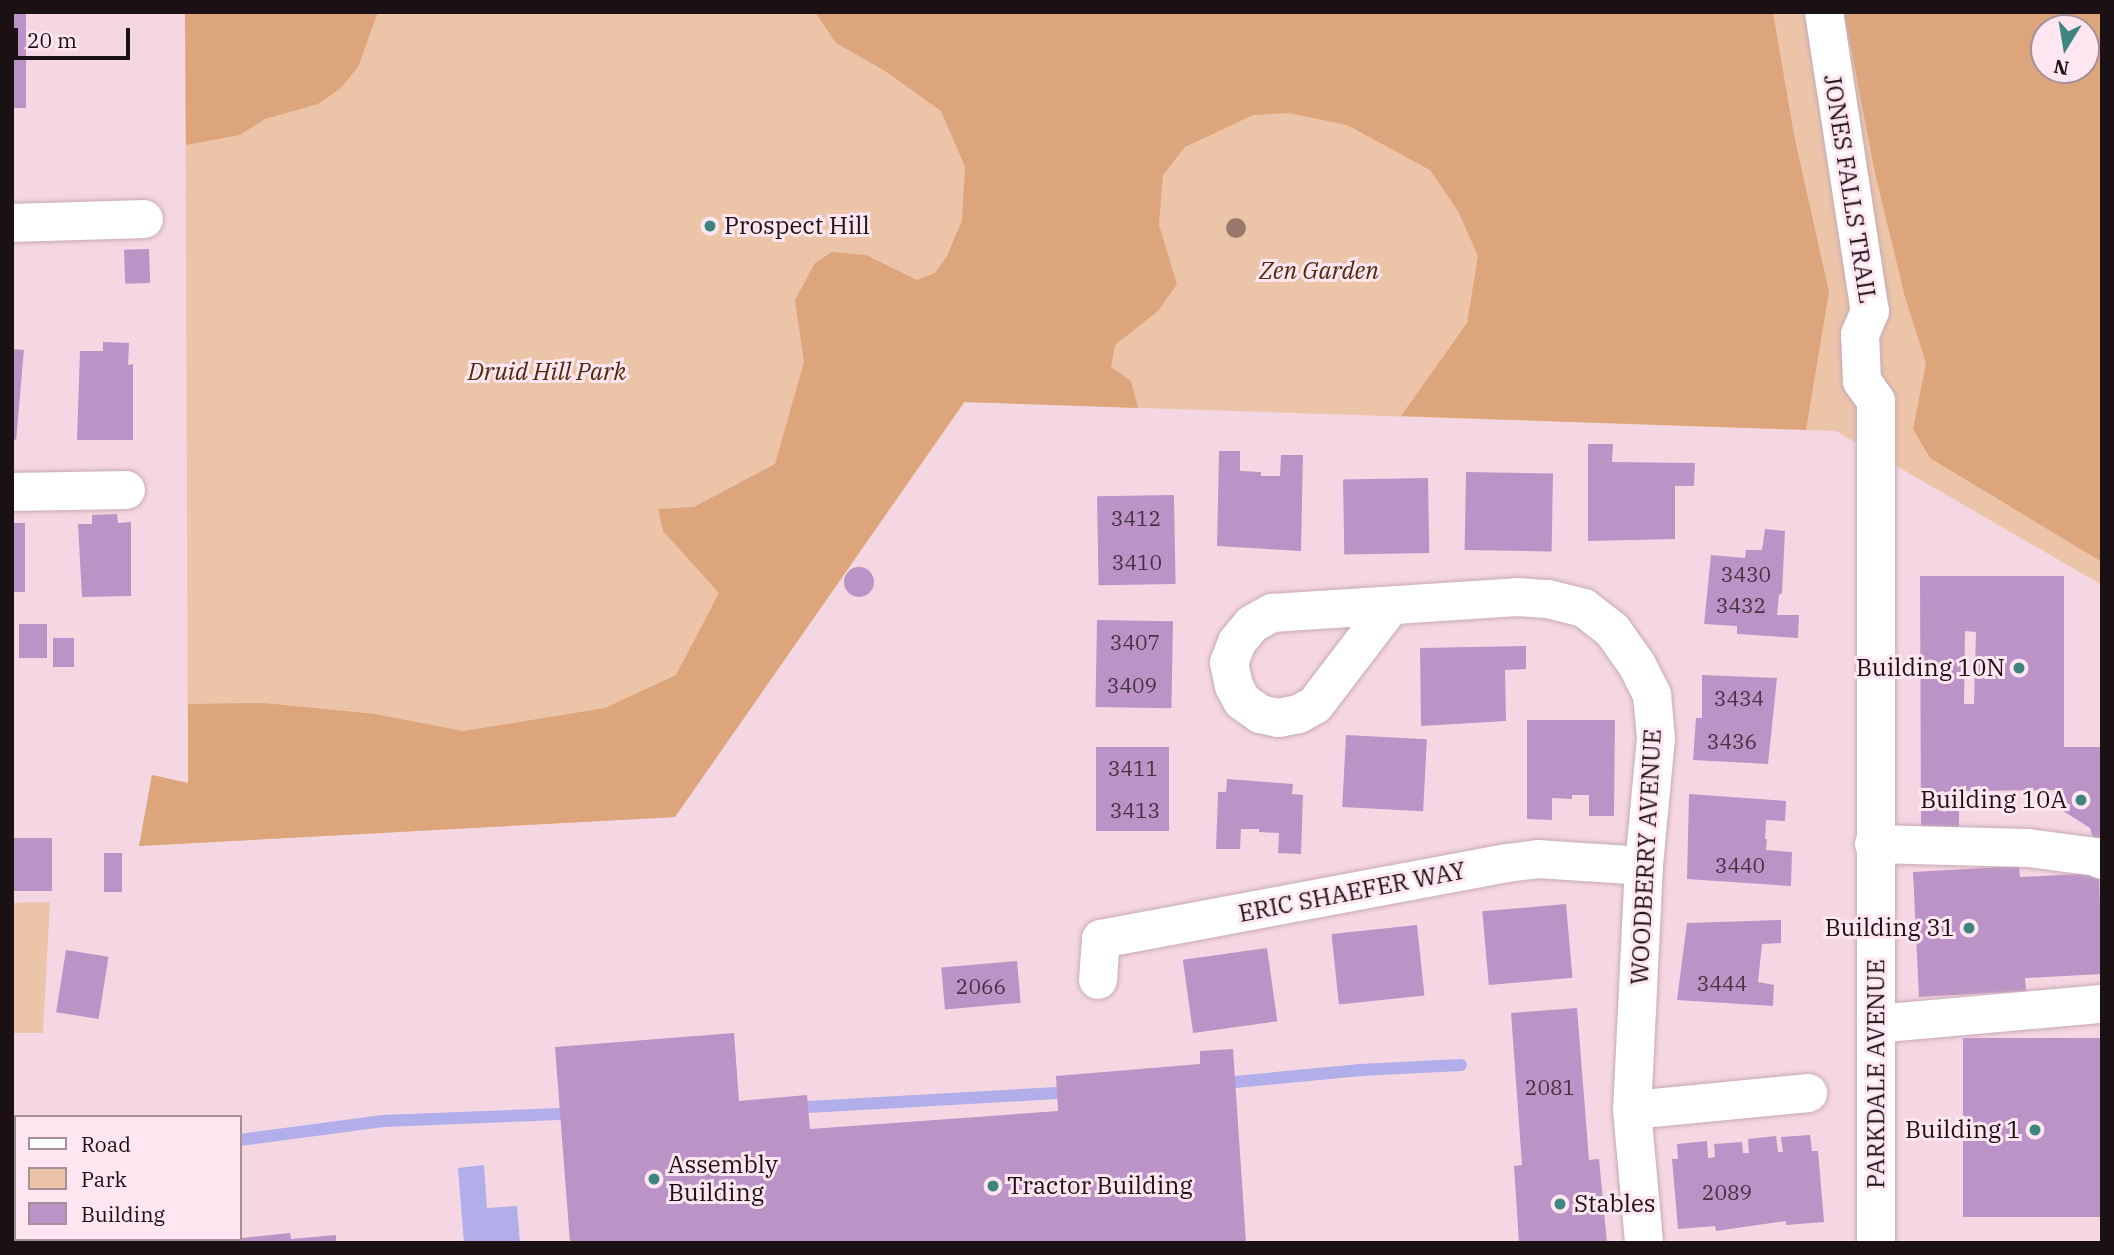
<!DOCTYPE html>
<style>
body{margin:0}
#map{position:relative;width:2114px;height:1255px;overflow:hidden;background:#f5d7e3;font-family:"IBM Plex Serif",serif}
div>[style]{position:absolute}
.green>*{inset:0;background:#ecc5a9}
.forest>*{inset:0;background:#dca57c}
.water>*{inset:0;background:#b1aeea}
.stream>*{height:12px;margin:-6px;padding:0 6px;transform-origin:6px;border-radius:6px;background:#b1aeea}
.building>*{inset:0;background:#bc93c6;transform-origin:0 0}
.round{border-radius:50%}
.roads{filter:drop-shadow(0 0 2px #c7aab6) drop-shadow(0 0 2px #c7aab6)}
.minor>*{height:38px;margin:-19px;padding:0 19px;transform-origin:19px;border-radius:19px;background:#fff}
.trees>*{width:20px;height:20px;margin:-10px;border-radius:50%;background:#99786c}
.dots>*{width:19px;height:19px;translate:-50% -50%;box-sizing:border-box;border:4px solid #ffe6f0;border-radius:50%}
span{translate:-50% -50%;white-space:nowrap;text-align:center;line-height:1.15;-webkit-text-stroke:6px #ffe6f0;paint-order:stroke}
.number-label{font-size:21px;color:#433241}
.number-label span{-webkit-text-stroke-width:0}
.street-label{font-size:24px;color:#1b1115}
.poi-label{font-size:24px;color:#1b1115}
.left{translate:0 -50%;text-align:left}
.right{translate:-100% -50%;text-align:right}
.park-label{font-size:24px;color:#4e2a0a;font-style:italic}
.frame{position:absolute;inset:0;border:14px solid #1b1115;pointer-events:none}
.legend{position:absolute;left:14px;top:1115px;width:228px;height:126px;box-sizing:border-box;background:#ffe6f0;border:2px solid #a49198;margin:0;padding:9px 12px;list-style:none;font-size:21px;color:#1b1115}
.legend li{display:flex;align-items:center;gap:14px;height:35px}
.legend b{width:35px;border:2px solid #a49198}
.north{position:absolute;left:2030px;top:14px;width:70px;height:70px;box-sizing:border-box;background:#ffe6f0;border:2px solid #a49198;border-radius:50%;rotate:191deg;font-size:19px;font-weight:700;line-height:28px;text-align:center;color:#1b1115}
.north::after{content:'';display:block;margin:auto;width:24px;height:32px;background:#3e8580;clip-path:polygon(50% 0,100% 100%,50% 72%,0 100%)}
.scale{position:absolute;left:14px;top:28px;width:116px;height:32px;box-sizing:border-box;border:4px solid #1b1115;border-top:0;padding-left:9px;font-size:21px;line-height:24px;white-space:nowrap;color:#1b1115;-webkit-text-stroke:5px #ffe6f0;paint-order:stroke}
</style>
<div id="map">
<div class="green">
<div style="clip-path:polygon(evenodd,185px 12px,2102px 12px,2102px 585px,1836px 431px,965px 402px,675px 817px,139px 846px,152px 775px,188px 783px,185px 12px,2044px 28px,2086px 28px,2086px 70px,2044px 70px,2044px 28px)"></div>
<div style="clip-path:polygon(50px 902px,43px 1033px,12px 1033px,12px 903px)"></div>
</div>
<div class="forest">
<div style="clip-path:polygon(185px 12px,378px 12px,358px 67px,341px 88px,318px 104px,265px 119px,240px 135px,186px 145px)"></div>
<div style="clip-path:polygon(815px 12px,1773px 12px,1794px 135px,1829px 292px,1806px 430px,1401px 416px,1467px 323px,1478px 256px,1458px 211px,1430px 170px,1347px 125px,1289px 113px,1253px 115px,1185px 147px,1163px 175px,1159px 225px,1177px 284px,1158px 311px,1115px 345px,1111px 367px,1131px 381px,1138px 408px,964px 402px,675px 817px,139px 846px,152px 775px,188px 783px,188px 704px,264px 703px,375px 714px,463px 731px,605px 708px,676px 675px,719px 593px,663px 531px,658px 509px,694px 507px,775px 464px,804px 362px,795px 300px,815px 263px,832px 252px,866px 255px,917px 280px,935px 273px,947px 256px,962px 220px,965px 167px,941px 111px,885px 71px,836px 43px)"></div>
<div style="clip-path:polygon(evenodd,1844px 12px,2102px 12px,2102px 562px,1930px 458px,1913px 429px,1926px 363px,1905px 297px,1875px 173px,1844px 12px,2044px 28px,2086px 28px,2086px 70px,2044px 70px,2044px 28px)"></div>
</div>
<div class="water">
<div style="clip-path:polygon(484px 1165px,487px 1208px,517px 1206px,520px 1243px,464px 1243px,458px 1168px)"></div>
</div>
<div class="stream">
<div style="left:1235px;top:1082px;width:126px;rotate:-5.5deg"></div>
<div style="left:1360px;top:1070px;width:101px;rotate:-2.8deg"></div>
<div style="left:808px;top:1107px;width:249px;rotate:-3.2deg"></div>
<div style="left:240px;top:1140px;width:144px;rotate:-7.6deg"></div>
<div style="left:383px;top:1121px;width:177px;rotate:-2.3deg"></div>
<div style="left:12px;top:1172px;width:4px"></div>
</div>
<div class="building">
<div style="left:12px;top:14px;width:14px;height:94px"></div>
<div style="left:149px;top:249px;width:34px;height:25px;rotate:88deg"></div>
<div style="clip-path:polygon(103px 342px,129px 343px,128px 365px,133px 364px,133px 440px,77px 440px,80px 351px,103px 351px)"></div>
<div style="left:12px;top:349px;width:12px;height:90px;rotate:5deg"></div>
<div style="clip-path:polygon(1588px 444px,1613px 444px,1612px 462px,1695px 463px,1694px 486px,1675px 486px,1675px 539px,1588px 541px)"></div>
<div style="clip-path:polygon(1219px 451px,1240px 451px,1240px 471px,1261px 472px,1261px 476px,1280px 476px,1281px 455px,1303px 455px,1301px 551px,1217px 546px)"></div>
<div style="left:1466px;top:472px;width:87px;height:78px;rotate:1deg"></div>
<div style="left:1428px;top:478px;width:75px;height:85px;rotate:89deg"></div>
<div style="left:1174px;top:495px;width:89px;height:77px;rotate:89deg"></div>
<div style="clip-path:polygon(117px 514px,118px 523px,131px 522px,131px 596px,82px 597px,78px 524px,92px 524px,92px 515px)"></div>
<div style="left:12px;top:523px;width:13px;height:69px"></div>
<div style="clip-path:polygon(1765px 529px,1785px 531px,1782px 593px,1779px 595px,1777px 615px,1799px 615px,1798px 638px,1737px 634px,1737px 626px,1704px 624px,1711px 555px,1745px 558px,1746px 550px,1762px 550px)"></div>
<div class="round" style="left:844px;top:567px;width:30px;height:30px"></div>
<div style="clip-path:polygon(evenodd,1920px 576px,2064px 576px,2064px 747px,2102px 747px,2102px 847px,2095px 844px,2090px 828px,2060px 809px,2059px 790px,1959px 791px,1959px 828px,1921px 828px,1920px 576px,1965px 631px,1976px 632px,1974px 704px,1964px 704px,1965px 631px)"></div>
<div style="left:1097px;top:620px;width:76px;height:87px;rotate:1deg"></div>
<div style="left:47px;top:624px;width:34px;height:28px;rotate:90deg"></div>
<div style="left:53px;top:638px;width:21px;height:29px"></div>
<div style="clip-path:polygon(1526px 646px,1526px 669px,1505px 670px,1506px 721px,1421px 726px,1420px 648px)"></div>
<div style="clip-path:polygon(1702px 675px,1777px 678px,1768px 764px,1693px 760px,1696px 718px,1702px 718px)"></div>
<div style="clip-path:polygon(1527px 720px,1615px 720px,1614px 816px,1589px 816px,1589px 795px,1572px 795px,1572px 799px,1552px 798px,1552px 820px,1527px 819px)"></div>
<div style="left:1346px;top:735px;width:81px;height:72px;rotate:3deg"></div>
<div style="left:1096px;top:747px;width:73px;height:84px"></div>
<div style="clip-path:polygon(1227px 779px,1293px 784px,1292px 794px,1303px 795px,1301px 854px,1278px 853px,1279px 833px,1259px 832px,1259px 829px,1241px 829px,1240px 849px,1216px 849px,1218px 792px,1226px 792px)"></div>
<div style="clip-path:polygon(1689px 794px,1786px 801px,1785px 821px,1766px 820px,1765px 839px,1767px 839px,1766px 850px,1792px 852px,1791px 886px,1687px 879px)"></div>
<div style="left:12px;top:838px;width:40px;height:53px"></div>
<div style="left:104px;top:853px;width:18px;height:39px"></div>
<div style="clip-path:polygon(2019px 866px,2020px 877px,2099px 873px,2102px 974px,2025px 978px,2026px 991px,1919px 997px,1913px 872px)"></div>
<div style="left:1566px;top:904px;width:74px;height:84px;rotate:85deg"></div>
<div style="clip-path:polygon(1781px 920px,1781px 943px,1762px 944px,1758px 982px,1774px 985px,1773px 1006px,1677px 1000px,1687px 923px)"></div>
<div style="left:1417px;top:925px;width:71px;height:86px;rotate:84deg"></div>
<div style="left:1267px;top:948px;width:74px;height:85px;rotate:82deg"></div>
<div style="left:66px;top:950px;width:43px;height:63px;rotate:9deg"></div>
<div style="left:1017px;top:961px;width:42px;height:76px;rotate:85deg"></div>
<div style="clip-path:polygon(1577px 1008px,1589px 1160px,1599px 1159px,1607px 1243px,1519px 1243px,1514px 1166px,1522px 1165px,1511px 1013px)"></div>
<div style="clip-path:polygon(734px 1033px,739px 1101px,807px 1095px,810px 1129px,1058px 1111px,1056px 1076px,1200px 1064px,1200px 1051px,1233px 1049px,1246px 1243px,570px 1243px,555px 1047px)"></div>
<div style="left:2102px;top:1038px;width:179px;height:139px;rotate:90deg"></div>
<div style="clip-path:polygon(1810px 1135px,1812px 1151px,1818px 1151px,1824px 1222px,1786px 1225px,1786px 1221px,1716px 1231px,1715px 1226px,1678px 1229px,1672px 1159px,1678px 1159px,1677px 1144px,1707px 1141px,1708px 1158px,1715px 1157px,1714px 1144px,1742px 1142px,1743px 1153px,1749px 1153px,1748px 1139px,1776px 1136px,1778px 1152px,1783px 1152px,1781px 1137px)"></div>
<div style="clip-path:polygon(290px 1233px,291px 1239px,336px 1235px,336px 1243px,195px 1243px)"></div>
</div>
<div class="roads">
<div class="minor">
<div style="left:1824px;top:12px;width:303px;rotate:81.3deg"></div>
<div style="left:1870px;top:311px;width:25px;rotate:113deg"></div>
<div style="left:1860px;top:334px;width:47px;rotate:87.6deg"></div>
<div style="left:1862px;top:381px;width:24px;rotate:55deg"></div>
<div style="left:12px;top:223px;width:132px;rotate:-1.7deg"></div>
<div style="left:1876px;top:401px;width:842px;rotate:90deg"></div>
<div style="left:12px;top:492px;width:114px;rotate:-1deg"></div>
<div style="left:1389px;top:608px;width:122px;rotate:127.3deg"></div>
<div style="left:1315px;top:705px;width:18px;rotate:151deg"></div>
<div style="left:1299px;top:714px;width:21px;rotate:169deg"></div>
<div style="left:1278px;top:718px;width:18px;rotate:-167deg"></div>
<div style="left:1260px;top:714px;width:22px;rotate:-144deg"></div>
<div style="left:1242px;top:701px;width:17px;rotate:-118deg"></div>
<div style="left:1234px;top:686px;width:24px;rotate:-102deg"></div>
<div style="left:1229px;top:663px;width:22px;rotate:-69deg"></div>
<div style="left:1237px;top:642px;width:23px;rotate:-50deg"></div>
<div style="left:1252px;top:624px;width:23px;rotate:-29deg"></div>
<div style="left:1272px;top:613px;width:246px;rotate:-3.7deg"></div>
<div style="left:1517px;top:597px;width:31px;rotate:4deg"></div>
<div style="left:1548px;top:599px;width:37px;rotate:14deg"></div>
<div style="left:1584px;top:608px;width:37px;rotate:38deg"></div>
<div style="left:1613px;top:631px;width:42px;rotate:54.8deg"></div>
<div style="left:1637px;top:665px;width:34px;rotate:63deg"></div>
<div style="left:1652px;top:695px;width:43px;rotate:84.7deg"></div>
<div style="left:1656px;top:738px;width:129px;rotate:95.4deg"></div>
<div style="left:1644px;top:866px;width:244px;rotate:92.8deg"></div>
<div style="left:1632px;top:1110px;width:134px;rotate:84.8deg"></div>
<div style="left:1874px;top:844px;width:154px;rotate:1.5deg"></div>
<div style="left:2028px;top:848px;width:69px;rotate:7.5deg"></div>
<div style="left:2096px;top:857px;width:7px;rotate:27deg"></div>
<div style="left:1098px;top:980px;width:41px;rotate:-85.8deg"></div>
<div style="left:1101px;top:939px;width:413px;rotate:-10.6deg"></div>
<div style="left:1507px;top:863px;width:31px;rotate:-7deg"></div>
<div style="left:1538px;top:859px;width:106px;rotate:3.8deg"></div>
<div style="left:1876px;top:1024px;width:227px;rotate:-5.1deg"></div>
<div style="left:1632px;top:1110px;width:177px;rotate:-5.5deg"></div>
</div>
</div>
<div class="trees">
<div style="left:1236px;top:228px"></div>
</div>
<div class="dots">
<div style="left:710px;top:226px;background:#3e8580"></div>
<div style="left:2019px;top:668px;background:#3e8580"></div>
<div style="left:2081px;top:800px;background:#3e8580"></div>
<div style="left:1969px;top:928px;background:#3e8580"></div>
<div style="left:2035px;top:1130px;background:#3e8580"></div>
<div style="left:654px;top:1179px;background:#3e8580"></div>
<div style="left:993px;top:1186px;background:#3e8580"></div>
<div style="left:1560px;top:1204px;background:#3e8580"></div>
</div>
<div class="number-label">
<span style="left:1136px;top:518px">3412</span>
<span style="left:1137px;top:562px">3410</span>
<span style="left:1746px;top:574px">3430</span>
<span style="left:1741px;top:605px">3432</span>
<span style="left:1135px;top:642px">3407</span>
<span style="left:1132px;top:685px">3409</span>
<span style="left:1739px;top:698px">3434</span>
<span style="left:1732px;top:741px">3436</span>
<span style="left:1133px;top:768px">3411</span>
<span style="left:1135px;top:810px">3413</span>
<span style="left:1740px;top:865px">3440</span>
<span style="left:1722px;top:983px">3444</span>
<span style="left:981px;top:986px">2066</span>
<span style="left:1550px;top:1087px">2081</span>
<span style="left:1727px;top:1192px">2089</span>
</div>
<div class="street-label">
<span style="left:1850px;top:189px;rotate:81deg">JONES FALLS TRAIL</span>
<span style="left:1646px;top:857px;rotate:-87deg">WOODBERRY AVENUE</span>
<span style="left:1352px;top:892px;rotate:-11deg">ERIC SHAEFER WAY</span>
<span style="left:1876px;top:1074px;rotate:-90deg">PARKDALE AVENUE</span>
</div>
<div class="poi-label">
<span class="left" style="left:724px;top:226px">Prospect Hill</span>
<span class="right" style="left:2005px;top:668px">Building 10N</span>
<span class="right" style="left:2067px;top:800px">Building 10A</span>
<span class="right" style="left:1955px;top:928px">Building 31</span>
<span class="right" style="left:2021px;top:1130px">Building 1</span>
<span class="left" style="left:668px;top:1179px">Assembly<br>Building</span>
<span class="left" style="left:1007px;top:1186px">Tractor Building</span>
<span class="left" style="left:1574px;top:1204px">Stables</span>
</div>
<div class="park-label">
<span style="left:1319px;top:271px">Zen Garden</span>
<span style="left:547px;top:372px">Druid Hill Park</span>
</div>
<div class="frame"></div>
<ul class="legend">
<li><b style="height:9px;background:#fff"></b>Road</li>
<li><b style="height:19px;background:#ecc5a9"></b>Park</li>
<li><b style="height:19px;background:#bc93c6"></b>Building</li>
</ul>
<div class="north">N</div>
<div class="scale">20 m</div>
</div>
